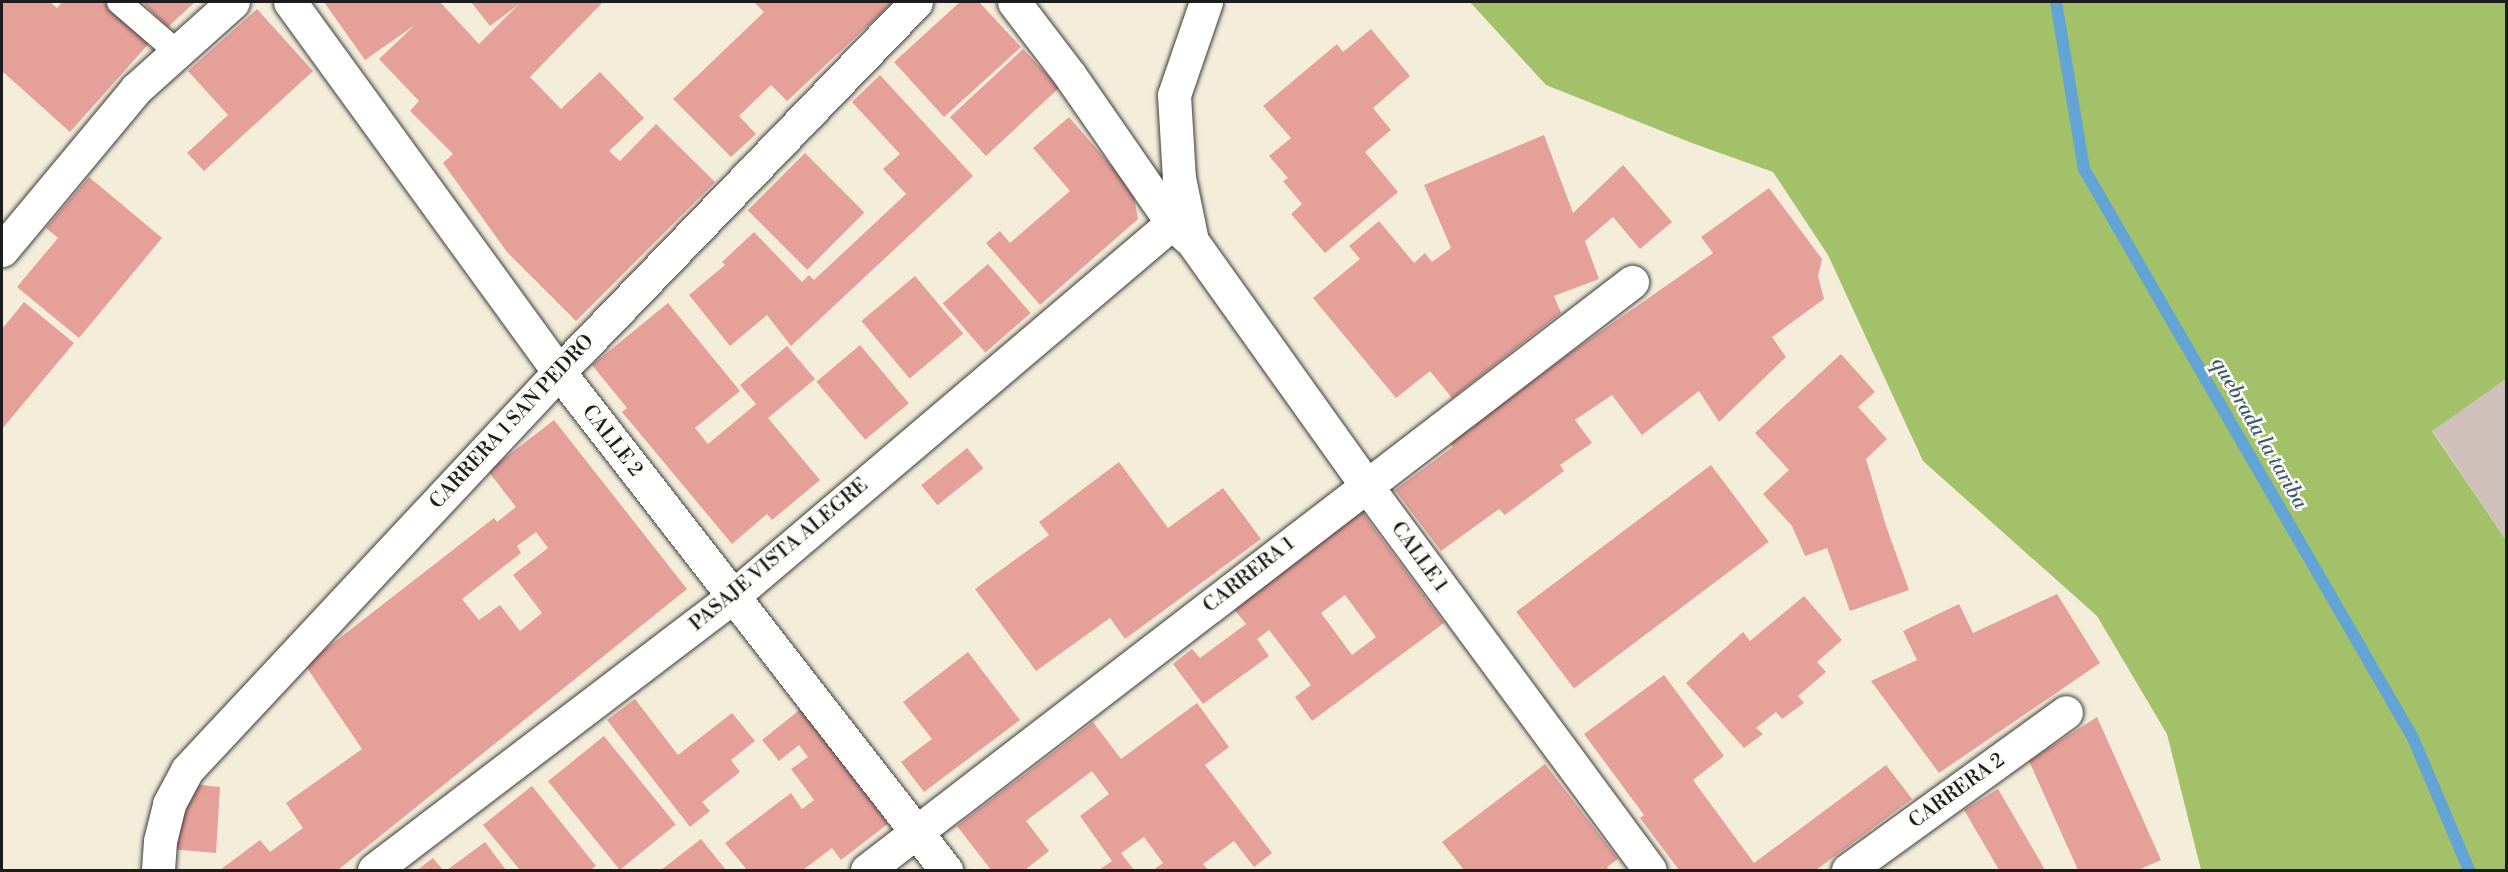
<!DOCTYPE html>
<style>
body{margin:0}
#map{position:relative;width:2508px;height:872px;overflow:hidden;background:#f4edda;font-family:"Libre Bodoni",serif}
div>[style]{position:absolute}
.industrial>*{inset:0;background:#d0c0bc}
.green>*{inset:0;background:#a3c168}
.stream>*{height:12px;margin:-6px;padding:0 6px;transform-origin:6px;border-radius:6px;background:#63a4d6}
.building>*{inset:0;background:#e6a09a;transform-origin:0 0}
.roads{filter:drop-shadow(0 0 2px #3c3b38) drop-shadow(0 0 2px #3c3b38)}
.service>*{height:24px;margin:-12px;padding:0 12px;transform-origin:12px;border-radius:12px;background:#fff}
.minor>*{height:33px;margin:-16.5px;padding:0 16.5px;transform-origin:16.5px;border-radius:16.5px;background:#fff}
.tertiary>*{height:33px;margin:-16.5px;padding:0 16.5px;transform-origin:16.5px;border-radius:16.5px;background:#fff}
span{translate:-50% -50%;white-space:nowrap;text-align:center;line-height:1.15;-webkit-text-stroke:5px #fdfcf7;paint-order:stroke}
.street-label{font-size:20px;color:#1c1c1c}
.water-label{font-size:21px;color:#3c5970;font-style:italic}
.frame{position:absolute;inset:0;border:3px solid #1c1c1c;pointer-events:none}
</style>
<div id="map">
<div class="industrial">
<div style="clip-path:polygon(2506px 379px,2506px 540px,2432px 430px)"></div>
</div>
<div class="green">
<div style="clip-path:polygon(1470px 2px,2506px 2px,2506px 379px,2432px 431px,2506px 540px,2506px 870px,2201px 870px,2167px 734px,2097px 616px,1923px 461px,1828px 255px,1773px 172px,1692px 143px,1546px 85px)"></div>
</div>
<div class="stream">
<div style="left:2056px;top:2px;width:169px;rotate:80.5deg"></div>
<div style="left:2084px;top:169px;width:657px;rotate:59.96deg"></div>
<div style="left:2413px;top:738px;width:143px;rotate:67deg"></div>
</div>
<div class="building">
<div style="clip-path:polygon(2px 2px,50px 2px,57px 8px,62px 2px,105px 2px,151px 41px,70px 132px,2px 71px)"></div>
<div style="clip-path:polygon(142px 2px,195px 2px,168px 27px)"></div>
<div style="clip-path:polygon(324px 2px,440px 2px,479px 44px,518px 5px,490px 26px,471px 2px,603px 2px,530px 77px,561px 109px,600px 72px,644px 118px,609px 151px,620px 161px,656px 124px,715px 182px,576px 321px,507px 252px,443px 163px,453px 154px,410px 111px,419px 101px,379px 59px,415px 25px,365px 60px)"></div>
<div style="clip-path:polygon(754px 2px,893px 2px,787px 101px,771px 85px,739px 116px,756px 134px,731px 157px,673px 99px,764px 12px)"></div>
<div style="clip-path:polygon(960px 2px,979px 2px,1021px 47px,944px 117px,894px 62px)"></div>
<div style="clip-path:polygon(257px 9px,313px 71px,204px 171px,187px 153px,228px 115px,188px 71px)"></div>
<div style="clip-path:polygon(1371px 29px,1410px 76px,1373px 108px,1391px 130px,1365px 152px,1398px 192px,1325px 253px,1291px 214px,1302px 204px,1283px 181px,1288px 178px,1269px 156px,1291px 138px,1263px 106px,1337px 44px,1343px 52px)"></div>
<div style="left:1023px;top:49px;width:53px;height:100px;rotate:47deg"></div>
<div style="clip-path:polygon(880px 75px,973px 176px,791px 346px,767px 315px,730px 346px,689px 295px,725px 265px,722px 262px,754px 232px,802px 282px,809px 275px,814px 280px,906px 194px,883px 169px,900px 154px,852px 102px)"></div>
<div style="clip-path:polygon(1069px 117px,1133px 191px,1138px 219px,1040px 305px,986px 243px,1000px 231px,1010px 243px,1070px 191px,1033px 148px)"></div>
<div style="clip-path:polygon(1544px 135px,1573px 213px,1623px 165px,1672px 222px,1640px 249px,1613px 217px,1585px 241px,1599px 279px,1554px 296px,1561px 313px,1452px 398px,1430px 371px,1396px 398px,1313px 298px,1360px 259px,1349px 246px,1379px 221px,1414px 263px,1425px 253px,1432px 262px,1451px 248px,1424px 185px)"></div>
<div style="left:805px;top:153px;width:84px;height:81px;rotate:45deg"></div>
<div style="clip-path:polygon(89px 177px,162px 238px,79px 338px,17px 287px,58px 238px,46px 228px)"></div>
<div style="clip-path:polygon(1769px 188px,1822px 259px,1818px 276px,1824px 299px,1772px 337px,1786px 357px,1719px 422px,1699px 391px,1642px 435px,1612px 395px,1575px 420px,1592px 443px,1560px 465px,1564px 471px,1505px 515px,1499px 509px,1441px 551px,1395px 490px,1453px 447px,1450px 443px,1577px 348px,1713px 253px,1701px 237px)"></div>
<div style="left:988px;top:264px;width:65px;height:60px;rotate:49deg"></div>
<div style="left:915px;top:276px;width:75px;height:70px;rotate:50deg"></div>
<div style="clip-path:polygon(24px 302px,74px 343px,2px 429px,2px 329px)"></div>
<div style="clip-path:polygon(668px 303px,740px 391px,695px 428px,708px 444px,756px 404px,740px 385px,787px 346px,815px 379px,768px 418px,820px 480px,772px 520px,767px 514px,732px 544px,622px 412px,627px 408px,592px 365px)"></div>
<div style="left:860px;top:345px;width:76px;height:57px;rotate:50deg"></div>
<div style="clip-path:polygon(1841px 354px,1875px 392px,1858px 407px,1887px 439px,1866px 459px,1886px 526px,1909px 590px,1850px 611px,1827px 548px,1805px 556px,1792px 526px,1763px 494px,1789px 470px,1755px 433px)"></div>
<div style="clip-path:polygon(evenodd,554px 420px,687px 589px,338px 870px,220px 870px,260px 840px,270px 852px,303px 828px,286px 803px,362px 749px,305px 665px,494px 518px,497px 522px,516px 507px,488px 471px,554px 420px,536px 532px,548px 548px,513px 575px,542px 613px,520px 631px,500px 605px,479px 620px,462px 599px,521px 553px,517px 546px,536px 532px)"></div>
<div style="left:967px;top:448px;width:26px;height:59px;rotate:51deg"></div>
<div style="clip-path:polygon(1119px 462px,1168px 528px,1223px 488px,1261px 539px,1125px 639px,1110px 618px,1036px 671px,975px 589px,1049px 535px,1039px 522px)"></div>
<div style="left:1711px;top:465px;width:96px;height:244px;rotate:53deg"></div>
<div style="clip-path:polygon(evenodd,1362px 512px,1444px 623px,1312px 721px,1295px 697px,1311px 685px,1269px 630px,1257px 639px,1269px 656px,1203px 704px,1173px 664px,1192px 649px,1200px 658px,1246px 624px,1233px 608px,1362px 512px,1345px 595px,1376px 637px,1352px 655px,1321px 613px,1345px 595px)"></div>
<div style="clip-path:polygon(2057px 594px,2100px 663px,1939px 773px,1871px 681px,1917px 660px,1903px 631px,1959px 604px,1973px 633px)"></div>
<div style="clip-path:polygon(1804px 596px,1842px 640px,1817px 662px,1826px 672px,1798px 696px,1804px 703px,1782px 719px,1776px 712px,1756px 728px,1763px 734px,1744px 748px,1686px 683px,1743px 632px,1750px 641px)"></div>
<div style="clip-path:polygon(968px 652px,1020px 720px,924px 792px,901px 762px,932px 739px,903px 702px)"></div>
<div style="clip-path:polygon(1664px 675px,1724px 756px,1693px 780px,1754px 863px,1886px 765px,1912px 799px,1816px 870px,1679px 870px,1640px 818px,1644px 815px,1584px 734px)"></div>
<div style="clip-path:polygon(635px 699px,678px 755px,732px 713px,755px 741px,731px 760px,740px 772px,702px 802px,710px 811px,690px 827px,607px 720px)"></div>
<div style="clip-path:polygon(1197px 703px,1229px 747px,1205px 765px,1272px 853px,1254px 867px,1234px 841px,1203px 864px,1208px 870px,1153px 870px,1163px 863px,1144px 837px,1121px 853px,1134px 870px,1099px 870px,1112px 861px,1080px 816px,1109px 794px,1092px 771px,1026px 821px,1049px 851px,1025px 870px,991px 870px,957px 826px,1093px 722px,1121px 759px)"></div>
<div style="clip-path:polygon(802px 708px,889px 823px,841px 860px,832px 848px,803px 870px,747px 870px,725px 843px,791px 793px,802px 809px,814px 800px,791px 769px,808px 757px,799px 745px,779px 761px,762px 740px)"></div>
<div style="clip-path:polygon(2097px 717px,2161px 860px,2138px 870px,2078px 870px,2029px 761px)"></div>
<div style="left:604px;top:736px;width:114px;height:72px;rotate:51deg"></div>
<div style="clip-path:polygon(1545px 764px,1618px 859px,1607px 867px,1610px 870px,1464px 870px,1442px 842px)"></div>
<div style="clip-path:polygon(182px 783px,220px 787px,216px 853px,170px 849px)"></div>
<div style="clip-path:polygon(532px 786px,596px 866px,590px 870px,520px 870px,483px 825px)"></div>
<div style="clip-path:polygon(1998px 789px,2044px 868px,2041px 870px,1999px 870px,1964px 810px)"></div>
<div style="clip-path:polygon(701px 839px,726px 870px,661px 870px)"></div>
<div style="clip-path:polygon(485px 842px,506px 870px,447px 870px)"></div>
<div style="clip-path:polygon(433px 858px,443px 870px,417px 870px)"></div>
</div>
<div class="roads">
<div class="service">
<div style="left:119px;top:2px;width:77px;rotate:40.8deg"></div>
</div>
<div class="minor">
<div style="left:290px;top:2px;width:457px;rotate:54deg"></div>
<div style="left:559px;top:372px;width:631px;rotate:52.15deg"></div>
<div style="left:1014px;top:2px;width:91px;rotate:52.6deg"></div>
<div style="left:1069px;top:74px;width:181px;rotate:55.3deg"></div>
<div style="left:1172px;top:223px;width:22px;rotate:43deg"></div>
<div style="left:2px;top:250px;width:209px;rotate:-50.2deg"></div>
<div style="left:136px;top:89px;width:130px;rotate:-41.9deg"></div>
<div style="left:158px;top:870px;width:29px;rotate:-86deg"></div>
<div style="left:160px;top:841px;width:38px;rotate:-76deg"></div>
<div style="left:169px;top:804px;width:38px;rotate:-62deg"></div>
<div style="left:187px;top:770px;width:545px;rotate:-46.93deg"></div>
<div style="left:559px;top:372px;width:514px;rotate:-46.02deg"></div>
<div style="left:374px;top:870px;width:450px;rotate:-37.3deg"></div>
<div style="left:732px;top:597px;width:577px;rotate:-40.36deg"></div>
<div style="left:867px;top:870px;width:965px;rotate:-37.55deg"></div>
<div style="left:1848px;top:870px;width:269px;rotate:-35.9deg"></div>
</div>
<div class="tertiary">
<div style="left:1206px;top:2px;width:98px;rotate:109deg"></div>
<div style="left:1174px;top:95px;width:83px;rotate:86.6deg"></div>
<div style="left:1179px;top:178px;width:64px;rotate:78.3deg"></div>
<div style="left:1192px;top:241px;width:300px;rotate:54.5deg"></div>
<div style="left:1366px;top:485px;width:478px;rotate:53.6deg"></div>
</div>
</div>
<div class="street-label">
<span style="left:512px;top:422px;rotate:-47deg">CARRERA 1 SAN PEDRO</span>
<span style="left:612px;top:441px;rotate:52deg">CALLE 2</span>
<span style="left:779px;top:555px;rotate:-40deg">PASAJE VISTA ALEGRE</span>
<span style="left:1419px;top:557px;rotate:54deg">CALLE 1</span>
<span style="left:1249px;top:575px;rotate:-38deg">CARRERA 1</span>
<span style="left:1957px;top:791px;rotate:-36deg">CARRERA 2</span>
</div>
<div class="water-label">
<span style="left:2259px;top:433px;rotate:60deg">quebrada la tariba</span>
</div>
<div class="frame"></div>
</div>
